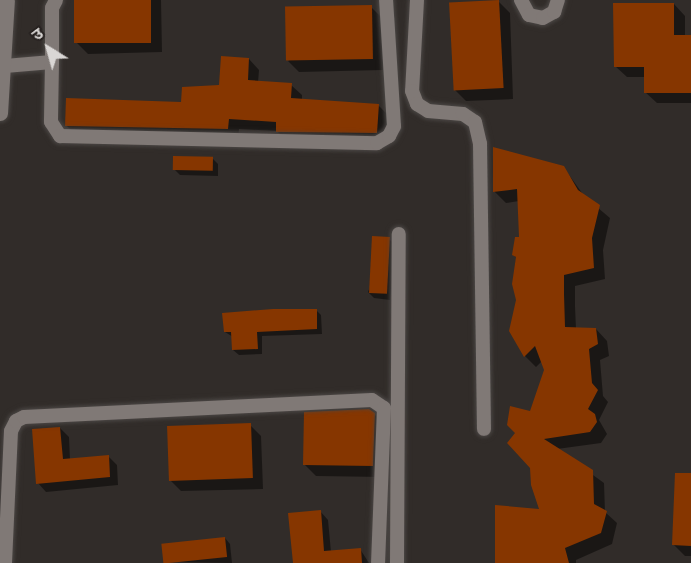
<!DOCTYPE html>
<meta charset="utf-8">
<style>
body{margin:0}
#map{position:relative;width:691px;height:563px;overflow:hidden;background:#312c29;font-family:Manrope,"Noto Sans Devanagari",sans-serif}
div>[style]{position:absolute}
.shadow>*{inset:0;background:#0007}
.building>*{inset:0;background:#863600;transform-origin:0 0}
.roads{filter:drop-shadow(0 0 2px #4b4745) drop-shadow(0 0 2px #4b4745)}
.street>*{height:14px;margin:-7px;padding:0 7px;transform-origin:7px;border-radius:7px;background:#807976}
.secondary>*{height:15px;margin:-7.5px;padding:0 7.5px;transform-origin:7.5px;border-radius:7.5px;background:#807976}
span{translate:-50% -50%;white-space:nowrap;text-align:center;line-height:1.15;-webkit-text-stroke:5px #272220;paint-order:stroke}
.north{position:absolute;left:18px;top:18px;width:60px;height:60px;-webkit-text-stroke:4px #272220;paint-order:stroke;rotate:323deg;font-size:16px;font-weight:700;line-height:24px;text-align:center;color:#dad7d5}
.north::after{content:'';display:block;margin:auto;width:21px;height:27px;background:#dad7d5;clip-path:polygon(50% 0,100% 100%,50% 72%,0 100%)}
</style>
<div id="map">
<div class="shadow">
<div style="clip-path:polygon(76px 0,161px 0,162px 52px,88px 54px,77px 43px)"></div>
<div style="clip-path:polygon(498px 1px,510px 13px,513px 99px,466px 101px,455px 90px)"></div>
<div style="clip-path:polygon(674px 4px,685px 16px,685px 37px,691px 37px,691px 103px,657px 103px,645px 92px,645px 77px,627px 77px,615px 66px)"></div>
<div style="clip-path:polygon(371px 7px,382px 18px,383px 70px,299px 72px,288px 61px)"></div>
<div style="clip-path:polygon(249px 59px,259px 70px,258px 83px,291px 85px,302px 95px,302px 101px,378px 105px,389px 116px,385px 144px,288px 142px,277px 131px,239px 129px,238px 139px,77px 136px,66px 125px,182px 103px,220px 87px)"></div>
<div style="clip-path:polygon(213px 159px,218px 164px,218px 176px,180px 175px,174px 169px)"></div>
<div style="clip-path:polygon(564px 168px,585px 197px,610px 218px,603px 250px,605px 279px,575px 286px,575px 306px,576px 329px,596px 329px,607px 341px,609px 356px,600px 360px,603px 396px,608px 402px,599px 420px,607px 434px,601px 443px,557px 449px,604px 483px,605px 512px,617px 523px,612px 544px,576px 560px,576px 563px,496px 563px,541px 510px,531px 413px,546px 370px,542px 361px,536px 367px,525px 356px,517px 258px,513px 255px,521px 238px,519px 201px,506px 203px,494px 191px)"></div>
<div style="clip-path:polygon(389px 239px,395px 245px,390px 300px,374px 298px,368px 292px)"></div>
<div style="clip-path:polygon(316px 310px,321px 315px,322px 334px,262px 336px,262px 354px,239px 355px,233px 350px,233px 337px,225px 332px)"></div>
<div style="clip-path:polygon(374px 414px,385px 425px,383px 477px,316px 476px,304px 464px)"></div>
<div style="clip-path:polygon(250px 425px,261px 436px,263px 489px,181px 491px,170px 480px)"></div>
<div style="clip-path:polygon(60px 428px,69px 437px,70px 460px,108px 456px,117px 465px,118px 485px,46px 492px,38px 483px)"></div>
<div style="clip-path:polygon(691px 475px,691px 556px,685px 556px,673px 544px)"></div>
<div style="clip-path:polygon(320px 511px,328px 520px,331px 552px,360px 549px,369px 563px,294px 563px)"></div>
<div style="clip-path:polygon(225px 538px,230px 544px,232px 563px,164px 562px)"></div>
</div>
<div class="building">
<div style="left:74px;top:0;width:77px;height:43px"></div>
<div style="left:499px;top:0;width:88px;height:50px;rotate:87deg"></div>
<div style="clip-path:polygon(613px 3px,674px 3px,674px 35px,691px 35px,691px 93px,644px 93px,644px 67px,614px 67px)"></div>
<div style="left:372px;top:5px;width:54px;height:87px;rotate:89deg"></div>
<div style="clip-path:polygon(221px 56px,249px 58px,248px 80px,292px 83px,291px 98px,379px 104px,377px 133px,276px 132px,276px 122px,229px 119px,228px 129px,65px 126px,66px 98px,181px 102px,182px 87px,219px 85px)"></div>
<div style="clip-path:polygon(493px 147px,564px 166px,578px 190px,600px 205px,592px 238px,594px 268px,564px 275px,564px 294px,565px 327px,596px 328px,598px 344px,589px 349px,592px 383px,598px 390px,588px 409px,595px 414px,597px 422px,590px 432px,544px 439px,593px 470px,594px 504px,607px 511px,601px 533px,565px 548px,569px 563px,495px 563px,495px 505px,539px 509px,531px 485px,530px 468px,507px 443px,515px 433px,507px 425px,510px 406px,530px 411px,544px 370px,535px 346px,524px 357px,509px 331px,516px 300px,512px 284px,516px 257px,512px 255px,515px 237px,519px 237px,517px 189px,493px 192px)"></div>
<div style="left:173px;top:156px;width:40px;height:14px;rotate:1deg"></div>
<div style="left:372px;top:236px;width:18px;height:57px;rotate:3deg"></div>
<div style="clip-path:polygon(273px 309px,317px 309px,317px 329px,257px 332px,258px 349px,232px 350px,231px 332px,224px 332px,222px 313px)"></div>
<div style="clip-path:polygon(369px 409px,375px 413px,373px 466px,303px 465px,304px 412px)"></div>
<div style="left:251px;top:423px;width:55px;height:84px;rotate:88deg"></div>
<div style="clip-path:polygon(60px 427px,63px 459px,109px 455px,110px 477px,36px 484px,32px 429px)"></div>
<div style="clip-path:polygon(675px 473px,691px 473px,691px 546px,672px 545px)"></div>
<div style="clip-path:polygon(321px 510px,324px 551px,361px 548px,362px 563px,293px 563px,288px 513px)"></div>
<div style="left:225px;top:537px;width:20px;height:64px;rotate:84deg"></div>
</div>
<div class="roads">
<div class="street">
<div style="left:417px;top:0;width:91px;rotate:93.1deg"></div>
<div style="left:412px;top:91px;width:14px;rotate:69deg"></div>
<div style="left:417px;top:104px;width:13px;rotate:32deg"></div>
<div style="left:428px;top:111px;width:35px;rotate:5deg"></div>
<div style="left:463px;top:114px;width:14px;rotate:34deg"></div>
<div style="left:475px;top:122px;width:23px;rotate:77deg"></div>
<div style="left:480px;top:144px;width:285px;rotate:89.2deg"></div>
<div style="left:521px;top:0;width:17px;rotate:62deg"></div>
<div style="left:529px;top:15px;width:14px;rotate:12deg"></div>
<div style="left:543px;top:18px;width:13px;rotate:-29deg"></div>
<div style="left:554px;top:12px;width:13px;rotate:-72deg"></div>
<div style="left:52px;top:62px;width:54px;rotate:-90deg"></div>
<div style="left:52px;top:8px;width:9px;rotate:-63deg"></div>
<div style="left:5px;top:66px;width:47px;rotate:-4.9deg"></div>
<div style="left:52px;top:62px;width:60px;rotate:91deg"></div>
<div style="left:51px;top:122px;width:17px;rotate:57deg"></div>
<div style="left:60px;top:136px;width:317px;rotate:1.3deg"></div>
<div style="left:377px;top:143px;width:14px;rotate:-30deg"></div>
<div style="left:389px;top:136px;width:11px;rotate:-63deg"></div>
<div style="left:394px;top:126px;width:126px;rotate:-93.6deg"></div>
<div style="left:5px;top:563px;width:132px;rotate:-87.4deg"></div>
<div style="left:11px;top:431px;width:11px;rotate:-63deg"></div>
<div style="left:16px;top:421px;width:9px;rotate:-27deg"></div>
<div style="left:24px;top:417px;width:348px;rotate:-2.8deg"></div>
<div style="left:372px;top:400px;width:14px;rotate:34deg"></div>
<div style="left:384px;top:408px;width:155px;rotate:92.2deg"></div>
<div style="left:397px;top:563px;width:329px;rotate:-89.7deg"></div>
</div>
<div class="secondary">
<div style="left:0;top:113px;width:113px;rotate:-86.5deg"></div>
</div>
</div>
<div class="north">उ</div>
</div>
